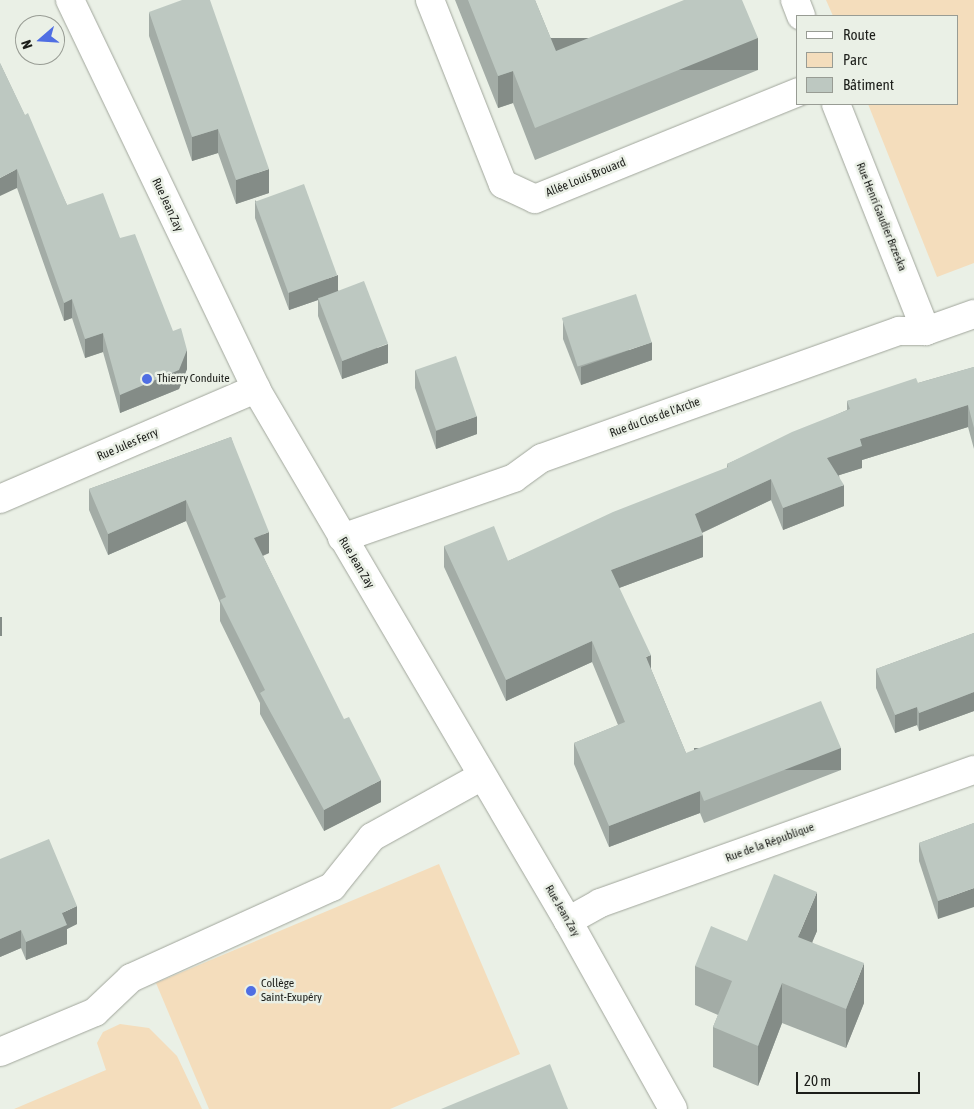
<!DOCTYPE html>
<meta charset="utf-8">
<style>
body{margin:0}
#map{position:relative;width:974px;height:1109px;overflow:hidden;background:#eaf0e6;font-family:"Asap Condensed",sans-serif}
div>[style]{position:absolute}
.green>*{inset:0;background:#f4ddbc}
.roads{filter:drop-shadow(0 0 1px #a1a69c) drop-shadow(0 0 1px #a1a69c)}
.minor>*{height:28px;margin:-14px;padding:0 14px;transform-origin:14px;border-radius:14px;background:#fff}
.wall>*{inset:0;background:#a3aca6}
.shaded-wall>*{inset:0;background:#848c87;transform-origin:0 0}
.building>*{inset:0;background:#bdc8c1;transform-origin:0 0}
.dots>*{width:14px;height:14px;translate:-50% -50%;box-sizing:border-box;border:2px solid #eaf0e6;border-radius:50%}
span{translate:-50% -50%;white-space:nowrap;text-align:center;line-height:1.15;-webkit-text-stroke:5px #eaf0e6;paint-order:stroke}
.street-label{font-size:12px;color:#1c1e1a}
.poi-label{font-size:12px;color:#1c1e1a}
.left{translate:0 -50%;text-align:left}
.legend{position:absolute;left:796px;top:15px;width:162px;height:90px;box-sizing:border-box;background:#eaf0e6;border:1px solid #989c94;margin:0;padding:6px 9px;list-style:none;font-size:15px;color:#1c1e1a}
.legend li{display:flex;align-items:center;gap:10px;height:25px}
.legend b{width:25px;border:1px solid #989c94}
.north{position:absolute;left:15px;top:15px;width:50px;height:50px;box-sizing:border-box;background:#eaf0e6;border:1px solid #989c94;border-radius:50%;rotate:251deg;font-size:14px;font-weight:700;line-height:20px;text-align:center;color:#1c1e1a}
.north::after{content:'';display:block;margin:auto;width:18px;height:22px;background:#4f6ee3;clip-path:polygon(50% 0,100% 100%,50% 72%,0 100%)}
.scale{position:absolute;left:796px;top:1072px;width:124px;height:22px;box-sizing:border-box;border:2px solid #1c1e1a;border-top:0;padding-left:6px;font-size:15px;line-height:18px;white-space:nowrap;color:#1c1e1a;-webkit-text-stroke:4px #eaf0e6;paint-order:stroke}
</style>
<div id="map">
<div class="green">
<div style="clip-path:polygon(826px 0,974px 0,974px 263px,937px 277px,868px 104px,958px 104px,958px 16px,833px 16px)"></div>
<div style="clip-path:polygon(439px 864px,520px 1054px,390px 1109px,209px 1109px,156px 983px)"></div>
<div style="clip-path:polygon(120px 1024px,149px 1028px,177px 1056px,202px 1109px,14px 1109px,106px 1070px,97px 1043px,103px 1032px)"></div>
</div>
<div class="roads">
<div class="minor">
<div style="left:70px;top:0;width:431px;rotate:64.4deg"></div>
<div style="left:256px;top:389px;width:617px;rotate:59.61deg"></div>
<div style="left:568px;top:921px;width:215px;rotate:60.8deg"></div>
<div style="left:430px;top:0;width:198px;rotate:68.4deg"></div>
<div style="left:503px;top:184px;width:35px;rotate:25deg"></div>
<div style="left:535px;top:199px;width:284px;rotate:-22.1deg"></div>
<div style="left:795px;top:0;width:17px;rotate:69deg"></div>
<div style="left:836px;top:104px;width:244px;rotate:68.4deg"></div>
<div style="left:0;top:499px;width:279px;rotate:-23.3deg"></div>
<div style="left:342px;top:538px;width:182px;rotate:-19.2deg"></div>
<div style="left:514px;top:478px;width:34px;rotate:-36deg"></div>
<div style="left:542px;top:458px;width:379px;rotate:-19.6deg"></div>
<div style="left:899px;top:331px;width:27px"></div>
<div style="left:926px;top:331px;width:51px;rotate:-19.5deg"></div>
<div style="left:568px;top:921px;width:37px;rotate:-29deg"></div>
<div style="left:600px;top:903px;width:397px;rotate:-19.6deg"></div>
<div style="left:0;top:1052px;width:103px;rotate:-22.8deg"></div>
<div style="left:95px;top:1012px;width:50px;rotate:-43.4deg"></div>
<div style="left:131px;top:978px;width:221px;rotate:-24.4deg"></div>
<div style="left:332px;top:887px;width:64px;rotate:-51.3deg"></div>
<div style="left:372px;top:837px;width:126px;rotate:-29deg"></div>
</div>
</div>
<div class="wall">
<div style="clip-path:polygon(455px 0,535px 0,556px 51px,758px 70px,535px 160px,513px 103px,498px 108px)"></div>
<div style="clip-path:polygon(149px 12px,269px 193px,236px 204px,218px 153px,192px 161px,149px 36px)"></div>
<div style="clip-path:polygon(0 63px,67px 205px,120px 238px,187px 369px,179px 389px,120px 413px,103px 352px,85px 358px,72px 318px,64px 321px,17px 188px)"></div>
<div style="clip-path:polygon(255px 200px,338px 290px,388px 363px,342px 379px,318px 316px,318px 300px,289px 310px,255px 218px)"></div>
<div style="clip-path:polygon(563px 321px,652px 360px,581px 385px,563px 339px)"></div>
<div style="clip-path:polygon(974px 367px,974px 449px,968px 427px,862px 460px,862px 468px,839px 475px,844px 506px,783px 530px,771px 500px,702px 533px,703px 557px,619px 588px,651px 669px,686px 753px,841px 770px,704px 823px,700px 813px,609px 847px,574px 764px,574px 743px,618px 725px,592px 662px,506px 701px,444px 567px,444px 546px,508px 561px,727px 468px,727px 464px,847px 410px,847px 401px,918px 383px)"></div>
<div style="clip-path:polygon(415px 370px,477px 434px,436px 449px,415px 388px)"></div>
<div style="clip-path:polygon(231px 437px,269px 553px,263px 556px,381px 802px,324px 831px,260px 714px,260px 703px,220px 621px,220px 603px,186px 521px,108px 555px,89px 510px,89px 489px)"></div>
<div style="clip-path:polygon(974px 633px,974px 711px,919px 731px,917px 725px,895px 733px,876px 688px,876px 669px)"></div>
<div style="clip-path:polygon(974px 823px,938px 919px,919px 861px,919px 843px)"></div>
<div style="clip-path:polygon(0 859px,77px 924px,67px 929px,67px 944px,26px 960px,21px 948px,0 957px)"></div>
<div style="clip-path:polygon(817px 931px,812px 942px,864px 1003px,846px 1048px,782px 1023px,758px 1086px,713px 1067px,713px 1027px,718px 1015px,695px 1005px,695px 966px,747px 941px)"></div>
</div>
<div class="shaded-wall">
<div style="left:758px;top:38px;width:32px;height:240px;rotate:90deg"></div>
<div style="clip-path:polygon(513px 71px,513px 103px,498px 108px,498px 76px)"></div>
<div style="clip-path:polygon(218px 129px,218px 153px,192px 161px,192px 137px)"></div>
<div style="clip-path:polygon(17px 169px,17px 188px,0 196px,0 178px)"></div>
<div style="clip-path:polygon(269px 169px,269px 193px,236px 204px,236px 180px)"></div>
<div style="clip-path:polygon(338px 275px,338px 293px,318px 298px,318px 300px,289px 310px,289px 292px)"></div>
<div style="clip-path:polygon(72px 299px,72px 318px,64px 321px,64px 303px)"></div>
<div style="clip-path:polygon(103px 333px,103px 352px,85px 358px,85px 339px)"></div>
<div style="clip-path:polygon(652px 342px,652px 360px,581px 385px,581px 367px)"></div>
<div style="clip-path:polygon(388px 344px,388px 363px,342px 379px,342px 361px)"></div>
<div style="clip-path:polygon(187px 350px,187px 369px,179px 389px,120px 413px,120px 395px)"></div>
<div style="clip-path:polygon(968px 405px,968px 427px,862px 460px,862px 468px,827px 479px,827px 458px,860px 439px)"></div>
<div style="clip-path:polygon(477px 416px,477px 434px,436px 449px,436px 431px)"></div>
<div style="clip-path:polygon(771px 479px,771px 500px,695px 536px,695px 514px)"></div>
<div style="clip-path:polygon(844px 485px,844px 506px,783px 530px,783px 508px)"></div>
<div style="clip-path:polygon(186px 500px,186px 521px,108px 555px,108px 534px)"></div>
<div style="clip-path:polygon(269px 532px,269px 553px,254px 559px,254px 538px)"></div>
<div style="clip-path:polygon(703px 535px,703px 557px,611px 591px,611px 570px)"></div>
<div style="left:2px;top:617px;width:19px;height:2px;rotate:90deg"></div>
<div style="clip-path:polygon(592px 641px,592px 662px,506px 701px,506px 680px)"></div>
<div style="clip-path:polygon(651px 655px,651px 677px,646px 657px)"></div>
<div style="clip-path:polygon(974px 692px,974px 711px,919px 731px,919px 713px)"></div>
<div style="clip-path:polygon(917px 707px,917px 725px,895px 733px,895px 715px)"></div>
<div style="left:841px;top:748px;width:22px;height:147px;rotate:90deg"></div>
<div style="clip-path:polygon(381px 780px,381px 802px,324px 831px,324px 810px)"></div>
<div style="clip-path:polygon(700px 791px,700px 813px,609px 847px,609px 826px)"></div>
<div style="clip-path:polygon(974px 888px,974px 907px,938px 919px,938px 901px)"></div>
<div style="clip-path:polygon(817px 892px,817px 931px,798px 976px,798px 937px)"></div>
<div style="clip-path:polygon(77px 906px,77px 924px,67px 929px,67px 944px,26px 960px,26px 942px,62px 913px)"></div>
<div style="clip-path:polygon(21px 930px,21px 948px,0 957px,0 939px)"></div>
<div style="clip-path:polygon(864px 963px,864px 1003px,846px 1048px,846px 1009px)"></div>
<div style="clip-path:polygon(782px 983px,782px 1023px,758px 1086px,758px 1046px)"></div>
</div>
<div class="building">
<div style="clip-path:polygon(182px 0,210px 0,269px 169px,236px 180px,218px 129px,192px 137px,149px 12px)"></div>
<div style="clip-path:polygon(468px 0,535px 0,556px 51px,684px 0,742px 0,758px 38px,535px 128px,513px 71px,498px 76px)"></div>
<div style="clip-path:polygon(0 63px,25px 115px,28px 113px,67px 205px,103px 193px,120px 238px,135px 234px,173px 331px,181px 328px,187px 350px,179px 370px,120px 395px,103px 333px,85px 339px,72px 299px,64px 303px,17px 169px,0 178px)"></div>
<div style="left:304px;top:184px;width:97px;height:52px;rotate:70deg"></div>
<div style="left:364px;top:281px;width:67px;height:49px;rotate:69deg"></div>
<div style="left:636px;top:294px;width:51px;height:78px;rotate:72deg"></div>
<div style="left:456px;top:356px;width:64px;height:43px;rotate:71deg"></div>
<div style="clip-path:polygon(974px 367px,974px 428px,968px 405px,860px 439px,862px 446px,827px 458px,844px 485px,783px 508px,771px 479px,695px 514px,703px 535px,611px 570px,651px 655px,646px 657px,686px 753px,821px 701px,841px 748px,704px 801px,700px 791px,609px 826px,574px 743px,625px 722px,592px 641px,506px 680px,444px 546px,494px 526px,508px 561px,613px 512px,728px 467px,727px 464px,792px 432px,850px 409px,847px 401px,916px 378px,918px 383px)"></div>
<div style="clip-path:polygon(231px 437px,269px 532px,254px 538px,344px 719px,349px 717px,381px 780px,324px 810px,260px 693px,265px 690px,220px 600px,226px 597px,186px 500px,108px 534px,89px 489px)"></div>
<div style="clip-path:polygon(974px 633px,974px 692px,919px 713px,917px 707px,895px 715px,876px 669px)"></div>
<div style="clip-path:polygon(974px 823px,974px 888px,938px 901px,919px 843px)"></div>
<div style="clip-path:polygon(49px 839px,77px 906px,62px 913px,67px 925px,26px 942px,21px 930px,0 939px,0 859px)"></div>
<div style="clip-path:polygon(774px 874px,817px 892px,798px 937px,864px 963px,846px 1009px,782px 983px,758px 1046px,713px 1027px,732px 981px,695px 966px,711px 926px,747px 941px)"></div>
<div style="clip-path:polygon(550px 1064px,568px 1109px,441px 1109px)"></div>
</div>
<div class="dots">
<div style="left:147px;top:379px;background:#4f6ee3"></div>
<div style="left:251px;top:991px;background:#4f6ee3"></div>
</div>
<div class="street-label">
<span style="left:586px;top:178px;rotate:-22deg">Allée Louis Brouard</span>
<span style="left:167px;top:205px;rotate:65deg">Rue Jean Zay</span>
<span style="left:881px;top:217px;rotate:68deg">Rue Henri Gaudier Brzeska</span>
<span style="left:655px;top:418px;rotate:-20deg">Rue du Clos de l'Arche</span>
<span style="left:128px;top:445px;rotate:-23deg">Rue Jules Ferry</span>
<span style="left:356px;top:563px;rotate:59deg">Rue Jean Zay</span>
<span style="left:770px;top:843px;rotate:-20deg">Rue de la République</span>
<span style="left:562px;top:911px;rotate:60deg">Rue Jean Zay</span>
</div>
<div class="poi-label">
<span class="left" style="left:157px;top:379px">Thierry Conduite</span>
<span class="left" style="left:261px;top:991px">Collège<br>Saint-Exupéry</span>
</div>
<ul class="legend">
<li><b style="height:6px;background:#fff"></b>Route</li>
<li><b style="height:14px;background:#f4ddbc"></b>Parc</li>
<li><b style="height:14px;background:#bdc8c1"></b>Bâtiment</li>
</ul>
<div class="north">N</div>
<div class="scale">20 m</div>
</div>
